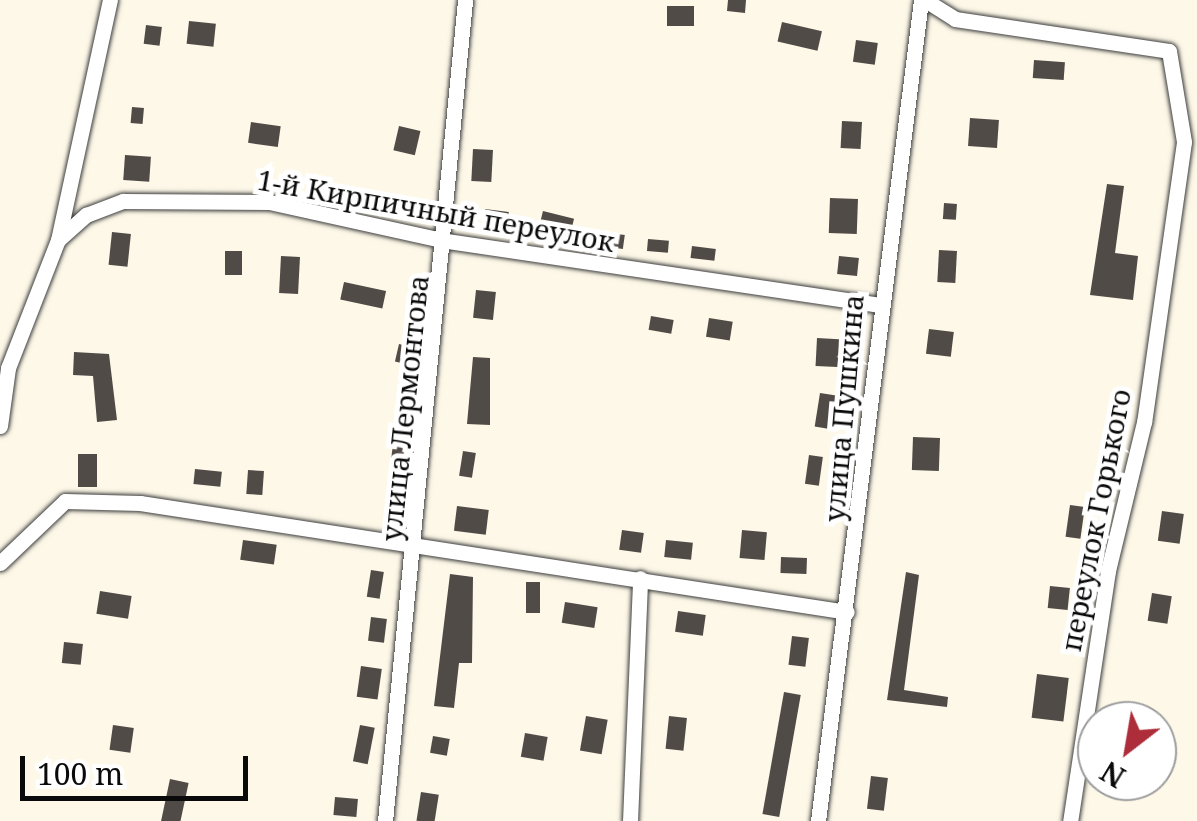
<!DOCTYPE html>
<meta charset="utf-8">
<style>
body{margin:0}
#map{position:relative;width:1197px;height:821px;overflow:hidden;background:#fdf8e8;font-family:"Noto Serif",serif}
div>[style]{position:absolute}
.building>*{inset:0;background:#514b47;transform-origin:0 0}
.roads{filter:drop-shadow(0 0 2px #3d3d3d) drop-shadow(0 0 2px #3d3d3d)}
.minor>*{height:15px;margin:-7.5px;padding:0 7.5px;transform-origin:7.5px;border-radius:7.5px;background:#fff}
span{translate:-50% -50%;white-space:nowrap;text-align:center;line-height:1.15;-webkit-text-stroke:10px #fff;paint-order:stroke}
.street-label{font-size:28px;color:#0a0a0a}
.north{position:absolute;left:1077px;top:701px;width:100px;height:100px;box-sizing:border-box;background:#fff;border:2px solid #9d9d9d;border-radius:50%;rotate:211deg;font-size:28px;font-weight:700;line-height:40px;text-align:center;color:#0a0a0a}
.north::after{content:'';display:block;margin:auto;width:35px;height:45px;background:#ad2e3a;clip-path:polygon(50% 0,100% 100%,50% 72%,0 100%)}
.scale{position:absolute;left:20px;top:756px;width:228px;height:45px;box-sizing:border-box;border:5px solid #0a0a0a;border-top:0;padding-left:12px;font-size:30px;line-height:35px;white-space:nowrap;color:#0a0a0a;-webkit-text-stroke:8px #fff;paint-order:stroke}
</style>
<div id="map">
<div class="building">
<div style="clip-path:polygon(728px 0,746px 0,745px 13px,727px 11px)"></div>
<div style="left:667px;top:6px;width:27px;height:20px"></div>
<div style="left:189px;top:21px;width:27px;height:23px;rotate:6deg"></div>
<div style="left:782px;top:22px;width:41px;height:20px;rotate:13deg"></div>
<div style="left:146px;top:25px;width:16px;height:19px;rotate:7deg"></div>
<div style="left:856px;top:40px;width:22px;height:22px;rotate:8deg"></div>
<div style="left:1034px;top:60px;width:31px;height:18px;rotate:4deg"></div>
<div style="left:132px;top:107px;width:12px;height:16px;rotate:5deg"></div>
<div style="left:970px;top:118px;width:29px;height:28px;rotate:4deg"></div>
<div style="left:842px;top:121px;width:20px;height:27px;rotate:3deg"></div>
<div style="left:251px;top:122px;width:30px;height:21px;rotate:8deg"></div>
<div style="left:399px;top:126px;width:22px;height:25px;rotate:13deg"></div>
<div style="left:473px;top:149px;width:20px;height:32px;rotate:3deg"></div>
<div style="left:125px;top:155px;width:26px;height:25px;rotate:4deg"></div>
<div style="clip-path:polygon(1107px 184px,1124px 186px,1115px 253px,1138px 256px,1133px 300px,1090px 295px)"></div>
<div style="left:830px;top:198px;width:28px;height:35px;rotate:2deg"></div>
<div style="left:944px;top:203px;width:13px;height:16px;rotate:4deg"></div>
<div style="left:485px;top:209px;width:24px;height:21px;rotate:7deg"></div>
<div style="left:543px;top:211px;width:32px;height:26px;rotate:14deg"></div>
<div style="left:112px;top:232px;width:19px;height:33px;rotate:6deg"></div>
<div style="left:603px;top:232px;width:22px;height:14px;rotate:8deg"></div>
<div style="left:648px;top:239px;width:21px;height:12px;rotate:5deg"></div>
<div style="left:692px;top:246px;width:24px;height:12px;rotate:7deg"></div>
<div style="left:939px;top:250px;width:18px;height:32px;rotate:3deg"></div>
<div style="left:225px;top:251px;width:17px;height:24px"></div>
<div style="left:281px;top:256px;width:19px;height:37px;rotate:3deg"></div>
<div style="left:839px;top:256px;width:20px;height:18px;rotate:6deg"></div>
<div style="left:344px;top:282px;width:43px;height:18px;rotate:12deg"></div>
<div style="left:476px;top:290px;width:20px;height:28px;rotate:6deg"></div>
<div style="left:651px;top:316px;width:23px;height:14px;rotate:10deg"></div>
<div style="left:709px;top:318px;width:24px;height:19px;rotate:9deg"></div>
<div style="left:929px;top:329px;width:25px;height:25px;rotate:7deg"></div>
<div style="left:817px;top:338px;width:22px;height:28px;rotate:3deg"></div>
<div style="left:399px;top:344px;width:13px;height:18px;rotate:13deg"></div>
<div style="clip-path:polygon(74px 352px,109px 354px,117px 420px,97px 422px,93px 376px,73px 375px)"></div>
<div style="clip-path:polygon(473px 357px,490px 358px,490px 425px,467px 424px)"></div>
<div style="left:820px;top:393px;width:18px;height:34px;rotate:9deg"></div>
<div style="left:394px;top:436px;width:17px;height:28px;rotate:7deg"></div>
<div style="left:913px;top:437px;width:27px;height:33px;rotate:2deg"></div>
<div style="left:463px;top:451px;width:13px;height:25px;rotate:9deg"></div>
<div style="left:78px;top:454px;width:19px;height:33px"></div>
<div style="left:809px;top:455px;width:14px;height:29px;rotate:8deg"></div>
<div style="left:195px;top:469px;width:27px;height:15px;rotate:6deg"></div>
<div style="left:248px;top:470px;width:16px;height:24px;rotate:4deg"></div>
<div style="left:392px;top:495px;width:13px;height:18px;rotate:4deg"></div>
<div style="left:1070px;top:505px;width:15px;height:32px;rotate:8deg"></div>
<div style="left:457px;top:506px;width:32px;height:25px;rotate:7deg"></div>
<div style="left:1162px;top:511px;width:22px;height:30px;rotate:8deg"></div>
<div style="left:622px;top:530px;width:22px;height:20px;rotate:8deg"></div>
<div style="left:742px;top:530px;width:25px;height:28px;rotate:5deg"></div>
<div style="left:243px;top:540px;width:34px;height:20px;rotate:8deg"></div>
<div style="left:666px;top:540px;width:27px;height:17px;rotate:6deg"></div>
<div style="left:781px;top:557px;width:26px;height:16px;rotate:2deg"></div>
<div style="left:371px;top:570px;width:13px;height:27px;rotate:9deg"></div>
<div style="clip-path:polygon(906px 572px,919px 575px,904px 690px,948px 697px,947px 707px,887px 700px)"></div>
<div style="clip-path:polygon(450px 574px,473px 577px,472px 663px,459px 663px,454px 708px,434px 706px)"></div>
<div style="left:526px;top:582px;width:14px;height:31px"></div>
<div style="left:1050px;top:586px;width:20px;height:22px;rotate:6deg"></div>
<div style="left:100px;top:591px;width:32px;height:23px;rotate:9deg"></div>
<div style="left:1152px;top:593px;width:20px;height:28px;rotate:9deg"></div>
<div style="left:565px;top:602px;width:33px;height:21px;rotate:9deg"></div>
<div style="left:678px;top:611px;width:28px;height:21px;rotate:8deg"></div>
<div style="left:371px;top:617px;width:16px;height:24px;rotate:7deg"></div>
<div style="left:792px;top:636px;width:17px;height:29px;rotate:7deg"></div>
<div style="left:64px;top:642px;width:19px;height:21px;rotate:6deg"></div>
<div style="left:361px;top:666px;width:21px;height:31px;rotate:8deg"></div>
<div style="left:1037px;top:674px;width:32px;height:44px;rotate:7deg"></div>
<div style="left:784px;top:692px;width:17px;height:124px;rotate:10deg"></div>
<div style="left:586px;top:716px;width:22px;height:35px;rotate:10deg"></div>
<div style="left:669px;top:716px;width:18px;height:33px;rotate:6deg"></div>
<div style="left:113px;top:725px;width:21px;height:25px;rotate:8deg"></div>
<div style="left:360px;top:725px;width:15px;height:37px;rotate:11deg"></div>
<div style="left:525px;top:733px;width:23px;height:24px;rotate:10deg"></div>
<div style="left:433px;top:736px;width:17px;height:17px;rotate:10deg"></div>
<div style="left:871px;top:776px;width:17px;height:33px;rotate:7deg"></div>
<div style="left:170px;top:779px;width:19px;height:43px;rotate:12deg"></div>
<div style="left:421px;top:792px;width:18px;height:29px;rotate:9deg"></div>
<div style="left:335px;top:797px;width:23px;height:18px;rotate:5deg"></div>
</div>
<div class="roads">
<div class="minor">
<div style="left:925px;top:0;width:36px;rotate:32deg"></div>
<div style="left:955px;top:19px;width:216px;rotate:8.5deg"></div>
<div style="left:1169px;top:51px;width:92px;rotate:80.6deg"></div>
<div style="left:1184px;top:142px;width:283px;rotate:98.1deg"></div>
<div style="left:1144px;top:422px;width:153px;rotate:103.6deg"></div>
<div style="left:1108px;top:571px;width:253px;rotate:98.6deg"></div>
<div style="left:58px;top:240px;width:38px;rotate:-42deg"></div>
<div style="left:86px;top:215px;width:40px;rotate:-21deg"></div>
<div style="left:123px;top:201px;width:146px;rotate:0.4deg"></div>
<div style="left:269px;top:202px;width:182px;rotate:12.4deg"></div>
<div style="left:447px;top:241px;width:434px;rotate:8.4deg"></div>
<div style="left:0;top:426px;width:59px;rotate:-82.1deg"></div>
<div style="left:8px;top:368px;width:137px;rotate:-68.7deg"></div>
<div style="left:58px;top:240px;width:246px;rotate:-77.8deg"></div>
<div style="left:0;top:563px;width:90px;rotate:-43.6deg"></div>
<div style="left:65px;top:501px;width:75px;rotate:1.5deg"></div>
<div style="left:140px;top:503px;width:715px;rotate:8.76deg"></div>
<div style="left:385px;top:821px;width:825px;rotate:-84.43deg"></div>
<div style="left:630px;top:821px;width:243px;rotate:-87.6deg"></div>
<div style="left:818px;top:821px;width:827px;rotate:-82.85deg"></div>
</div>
</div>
<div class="street-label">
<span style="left:436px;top:210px;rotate:10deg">1-й Кирпичный переулок</span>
<span style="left:404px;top:408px;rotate:-84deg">улица Лермонтова</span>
<span style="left:843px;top:408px;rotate:-85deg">улица Пушкина</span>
<span style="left:1095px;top:520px;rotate:-79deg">переулок Горького</span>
</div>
<div class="north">N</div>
<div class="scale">100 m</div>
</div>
